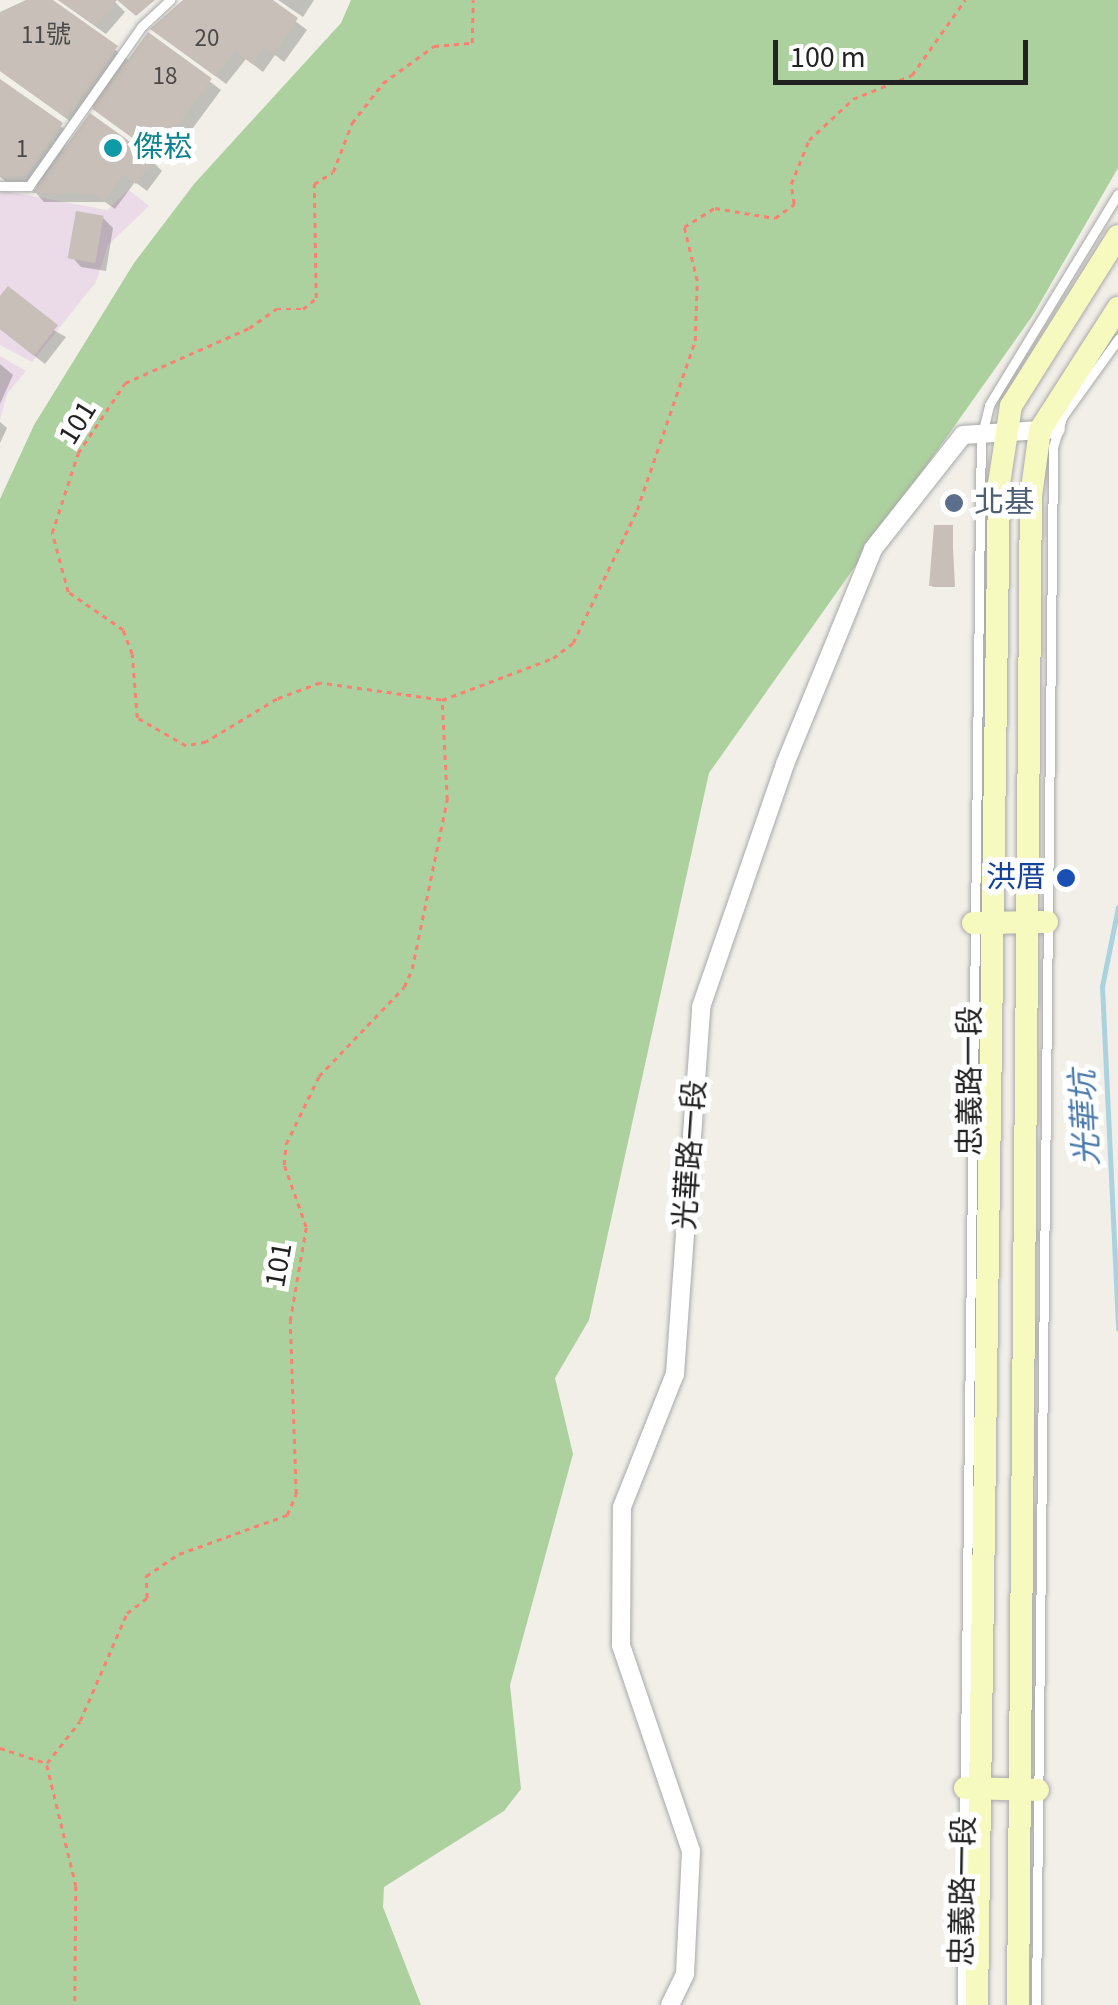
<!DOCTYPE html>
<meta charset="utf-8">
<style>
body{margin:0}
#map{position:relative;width:1118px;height:2005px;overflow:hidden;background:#f2efe9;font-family:"Source Sans 3","Noto Sans TC",sans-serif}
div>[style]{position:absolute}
.industrial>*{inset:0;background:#ebdbe8}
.forest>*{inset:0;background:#add19e}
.shadow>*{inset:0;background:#0003}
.stream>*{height:5px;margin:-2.5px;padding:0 2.5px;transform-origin:2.5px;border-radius:2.5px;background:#aad3df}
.building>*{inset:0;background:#c7bfb8;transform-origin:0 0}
.path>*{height:2.5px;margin-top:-1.25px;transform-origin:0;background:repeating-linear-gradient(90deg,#fa8072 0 5px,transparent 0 10px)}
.roads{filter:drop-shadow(0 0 2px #a9a9a9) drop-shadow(0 0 2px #a9a9a9)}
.lane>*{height:9px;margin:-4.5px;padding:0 4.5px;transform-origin:4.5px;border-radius:4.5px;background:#fff}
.street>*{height:18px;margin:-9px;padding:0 9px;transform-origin:9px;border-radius:9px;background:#fff}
.secondary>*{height:22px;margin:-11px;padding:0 11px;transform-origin:11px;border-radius:11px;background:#f7fabf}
.dots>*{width:28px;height:28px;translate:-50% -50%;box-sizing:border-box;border:5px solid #fff;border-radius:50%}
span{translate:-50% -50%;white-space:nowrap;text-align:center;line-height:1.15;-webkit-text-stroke:10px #fff;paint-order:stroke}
.number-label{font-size:25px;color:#4b4948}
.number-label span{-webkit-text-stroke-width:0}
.culture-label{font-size:30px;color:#0d838f}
.left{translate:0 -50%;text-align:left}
.street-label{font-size:30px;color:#222}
.service-label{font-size:30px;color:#4e5e75}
.transit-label{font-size:30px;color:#164399}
.right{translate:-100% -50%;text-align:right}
.water-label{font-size:32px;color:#4a7aab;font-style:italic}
.scale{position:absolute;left:773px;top:40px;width:255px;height:45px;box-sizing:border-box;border:5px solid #222;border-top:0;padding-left:12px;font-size:30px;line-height:35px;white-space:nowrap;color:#222;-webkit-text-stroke:8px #fff;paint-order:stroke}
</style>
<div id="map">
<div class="industrial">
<div style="clip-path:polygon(0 190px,107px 210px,129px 190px,149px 206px,108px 245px,96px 282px,32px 362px,0 345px)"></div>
<div style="clip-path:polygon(0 356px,26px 371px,7px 394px,0 420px)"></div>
</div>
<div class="forest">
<div style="clip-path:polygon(351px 0,1118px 0,1118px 168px,1033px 315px,709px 773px,589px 1320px,555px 1378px,573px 1454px,510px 1685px,521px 1789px,504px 1811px,384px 1887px,383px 1907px,421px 2005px,0 2005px,0 499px,34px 425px,134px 263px,194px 184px,341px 23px)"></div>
</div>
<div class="shadow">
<div style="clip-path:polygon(32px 0,48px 0,130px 61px,148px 35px,221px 90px,167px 163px,92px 106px,77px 126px,0 71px,0 14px)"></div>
<div style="clip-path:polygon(58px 0,113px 0,125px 12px,106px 34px)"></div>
<div style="clip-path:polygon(187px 0,268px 0,307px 30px,284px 62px,275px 55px,263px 72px,246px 59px,226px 84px,154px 29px)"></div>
<div style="clip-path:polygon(278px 0,314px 0,303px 17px)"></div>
<div style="clip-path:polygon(0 82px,71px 134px,59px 160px,152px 161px,162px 171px,147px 191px,135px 182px,115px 209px,105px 202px,44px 202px,35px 192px,41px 185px,13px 187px,0 177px)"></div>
<div style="clip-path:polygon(103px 218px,113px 228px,106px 271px,81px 267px,72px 257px)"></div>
<div style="clip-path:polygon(0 300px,66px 337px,45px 364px,0 329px)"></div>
<div style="clip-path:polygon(0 364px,13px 375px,0 404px)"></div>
<div style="clip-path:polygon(0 422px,7px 428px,0 443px)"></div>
<div style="clip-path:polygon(952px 528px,955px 587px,933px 587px,931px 585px)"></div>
</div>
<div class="stream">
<div style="left:1118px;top:907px;width:81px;rotate:101.4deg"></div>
<div style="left:1102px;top:986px;width:343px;rotate:87.3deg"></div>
</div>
<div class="building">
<div style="clip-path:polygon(26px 0,53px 0,118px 46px,66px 118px,0 71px,0 12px)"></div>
<div style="clip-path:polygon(58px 0,155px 0,136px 16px,117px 0,96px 26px)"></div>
<div style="clip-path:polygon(183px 0,273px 0,298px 18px,274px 54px,264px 47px,252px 64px,235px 51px,215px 76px,150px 29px)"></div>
<div style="left:148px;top:32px;width:79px;height:95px;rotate:36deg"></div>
<div style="clip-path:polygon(0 79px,63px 123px,26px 176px,0 177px)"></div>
<div style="clip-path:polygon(90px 113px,154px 159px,136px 184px,124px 174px,104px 201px,93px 193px,32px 193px)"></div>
<div style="left:76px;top:211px;width:28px;height:48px;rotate:10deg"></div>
<div style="clip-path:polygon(8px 286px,58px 325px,34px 356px,0 329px,0 296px)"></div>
<div style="clip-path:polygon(934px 525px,953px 525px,953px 586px,929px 586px)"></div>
</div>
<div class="path">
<div style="left:441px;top:700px;width:122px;rotate:-172deg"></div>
<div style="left:320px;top:683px;width:46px;rotate:159.6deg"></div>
<div style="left:277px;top:699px;width:83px;rotate:148.8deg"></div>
<div style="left:206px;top:742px;width:20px;rotate:169deg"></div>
<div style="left:186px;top:746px;width:56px;rotate:-150.3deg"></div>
<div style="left:137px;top:718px;width:64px;rotate:-94.5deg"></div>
<div style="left:132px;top:654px;width:26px;rotate:-111deg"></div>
<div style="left:123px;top:630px;width:67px;rotate:-145.4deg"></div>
<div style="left:68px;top:592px;width:61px;rotate:-105.2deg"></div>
<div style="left:52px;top:533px;width:84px;rotate:-72deg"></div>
<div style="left:78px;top:453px;width:84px;rotate:-56.1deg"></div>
<div style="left:125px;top:383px;width:136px;rotate:-23.9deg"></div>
<div style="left:249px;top:328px;width:33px;rotate:-35deg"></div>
<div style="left:276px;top:309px;width:27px"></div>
<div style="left:303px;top:309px;width:17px;rotate:-40deg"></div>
<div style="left:316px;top:298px;width:114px;rotate:-91deg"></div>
<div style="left:314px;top:184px;width:22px;rotate:-32deg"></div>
<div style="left:333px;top:172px;width:53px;rotate:-68.8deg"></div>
<div style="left:352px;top:123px;width:51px;rotate:-52.2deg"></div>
<div style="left:383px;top:83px;width:63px;rotate:-36deg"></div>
<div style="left:434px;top:46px;width:38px;rotate:-5deg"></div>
<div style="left:472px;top:43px;width:43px;rotate:-88.7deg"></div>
<div style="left:0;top:1748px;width:48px;rotate:18.1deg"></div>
<div style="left:47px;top:1763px;width:53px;rotate:-51.8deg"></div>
<div style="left:80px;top:1721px;width:118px;rotate:-66.5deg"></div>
<div style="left:127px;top:1613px;width:25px;rotate:-37deg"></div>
<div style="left:147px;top:1598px;width:22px;rotate:-93deg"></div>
<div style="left:146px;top:1576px;width:40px;rotate:-34deg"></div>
<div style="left:179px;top:1554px;width:115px;rotate:-19.9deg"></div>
<div style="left:287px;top:1515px;width:23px;rotate:-67deg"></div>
<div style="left:296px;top:1494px;width:173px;rotate:-92deg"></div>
<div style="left:290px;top:1321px;width:95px;rotate:-80.3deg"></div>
<div style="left:306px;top:1227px;width:66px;rotate:-109.5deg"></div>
<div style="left:284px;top:1165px;width:21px;rotate:-85deg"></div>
<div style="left:286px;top:1144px;width:76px;rotate:-64.1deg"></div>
<div style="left:319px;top:1076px;width:123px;rotate:-46.3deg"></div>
<div style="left:404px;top:987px;width:20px;rotate:-66deg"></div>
<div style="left:412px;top:969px;width:173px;rotate:-78.3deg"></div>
<div style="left:447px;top:800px;width:100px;rotate:-92.9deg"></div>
<div style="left:442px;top:700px;width:119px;rotate:-20.7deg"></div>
<div style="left:553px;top:658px;width:25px;rotate:-37deg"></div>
<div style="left:573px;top:643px;width:148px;rotate:-64.3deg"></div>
<div style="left:637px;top:510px;width:179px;rotate:-71.1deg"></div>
<div style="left:695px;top:341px;width:60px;rotate:-88.1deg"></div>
<div style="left:697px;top:281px;width:56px;rotate:-103.5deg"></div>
<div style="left:684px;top:227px;width:36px;rotate:-32deg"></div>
<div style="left:715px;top:208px;width:61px;rotate:9.5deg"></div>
<div style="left:775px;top:218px;width:24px;rotate:-36deg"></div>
<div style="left:794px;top:204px;width:20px;rotate:-99deg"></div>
<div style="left:791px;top:184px;width:48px;rotate:-67.8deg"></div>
<div style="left:809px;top:140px;width:60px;rotate:-43deg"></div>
<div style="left:853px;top:99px;width:64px;rotate:-22.1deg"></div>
<div style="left:912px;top:75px;width:92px;rotate:-54.8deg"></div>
<div style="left:47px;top:1765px;width:124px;rotate:76.5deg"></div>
<div style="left:76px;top:1886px;width:119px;rotate:90.5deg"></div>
</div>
<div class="roads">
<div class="lane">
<div style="left:0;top:186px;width:29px"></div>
<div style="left:29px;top:186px;width:194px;rotate:-54.8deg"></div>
<div style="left:141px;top:27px;width:40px;rotate:-43deg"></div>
<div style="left:962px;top:2005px;width:1567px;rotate:-89.31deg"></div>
<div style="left:981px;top:438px;width:34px;rotate:-76deg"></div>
<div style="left:989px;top:405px;width:247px;rotate:-58.6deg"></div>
<div style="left:1036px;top:2005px;width:1558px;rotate:-89.37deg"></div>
<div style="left:1053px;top:447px;width:31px;rotate:-73deg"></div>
<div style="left:1062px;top:417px;width:96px;rotate:-54.3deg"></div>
</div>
<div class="street">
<div style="left:670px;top:2005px;width:34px;rotate:-64deg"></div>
<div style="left:685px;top:1974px;width:123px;rotate:-87.2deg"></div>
<div style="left:691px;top:1851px;width:218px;rotate:-108.8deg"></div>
<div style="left:621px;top:1645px;width:138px;rotate:-89.6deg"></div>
<div style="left:622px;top:1507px;width:143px;rotate:-68.3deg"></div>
<div style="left:675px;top:1374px;width:368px;rotate:-85.9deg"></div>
<div style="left:701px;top:1007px;width:257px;rotate:-70.9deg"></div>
<div style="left:785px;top:764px;width:232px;rotate:-67.7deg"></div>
<div style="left:873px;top:549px;width:145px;rotate:-51.7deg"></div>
<div style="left:963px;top:435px;width:93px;rotate:-3.7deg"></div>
</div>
<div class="secondary">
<div style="left:973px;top:923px;width:74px;rotate:-0.8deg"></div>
<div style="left:965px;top:1788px;width:73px;rotate:1.6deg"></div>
<div style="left:977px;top:2005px;width:1521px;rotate:-89.17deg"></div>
<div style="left:999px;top:484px;width:79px;rotate:-81.3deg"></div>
<div style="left:1011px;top:406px;width:201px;rotate:-57.8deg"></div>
<div style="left:1018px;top:2005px;width:1509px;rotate:-89.51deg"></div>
<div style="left:1031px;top:496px;width:67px;rotate:-82.2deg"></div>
<div style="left:1040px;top:430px;width:145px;rotate:-57.4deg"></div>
</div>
</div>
<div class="dots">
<div style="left:113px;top:148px;background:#0f9aa8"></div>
<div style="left:954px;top:503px;background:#5c6f8a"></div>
<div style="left:1066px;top:878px;background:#1a4fb4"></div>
</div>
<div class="number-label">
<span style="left:46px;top:35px">11號</span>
<span style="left:207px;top:38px">20</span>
<span style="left:165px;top:76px">18</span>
<span style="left:22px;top:149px">1</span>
</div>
<div class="culture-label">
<span class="left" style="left:133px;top:148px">傑崧</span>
</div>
<div class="street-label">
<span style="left:78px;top:423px;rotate:-58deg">101</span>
<span style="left:971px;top:1081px;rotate:-90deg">忠義路一段</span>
<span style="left:691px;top:1155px;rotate:-86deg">光華路一段</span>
<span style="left:279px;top:1265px;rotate:-80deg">101</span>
<span style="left:964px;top:1891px;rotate:-89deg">忠義路一段</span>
</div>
<div class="service-label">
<span class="left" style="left:974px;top:503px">北基</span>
</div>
<div class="transit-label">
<span class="right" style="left:1046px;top:878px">洪厝</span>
</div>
<div class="water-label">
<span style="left:1086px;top:1118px;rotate:-93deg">光華坑</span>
</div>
<div class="scale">100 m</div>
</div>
